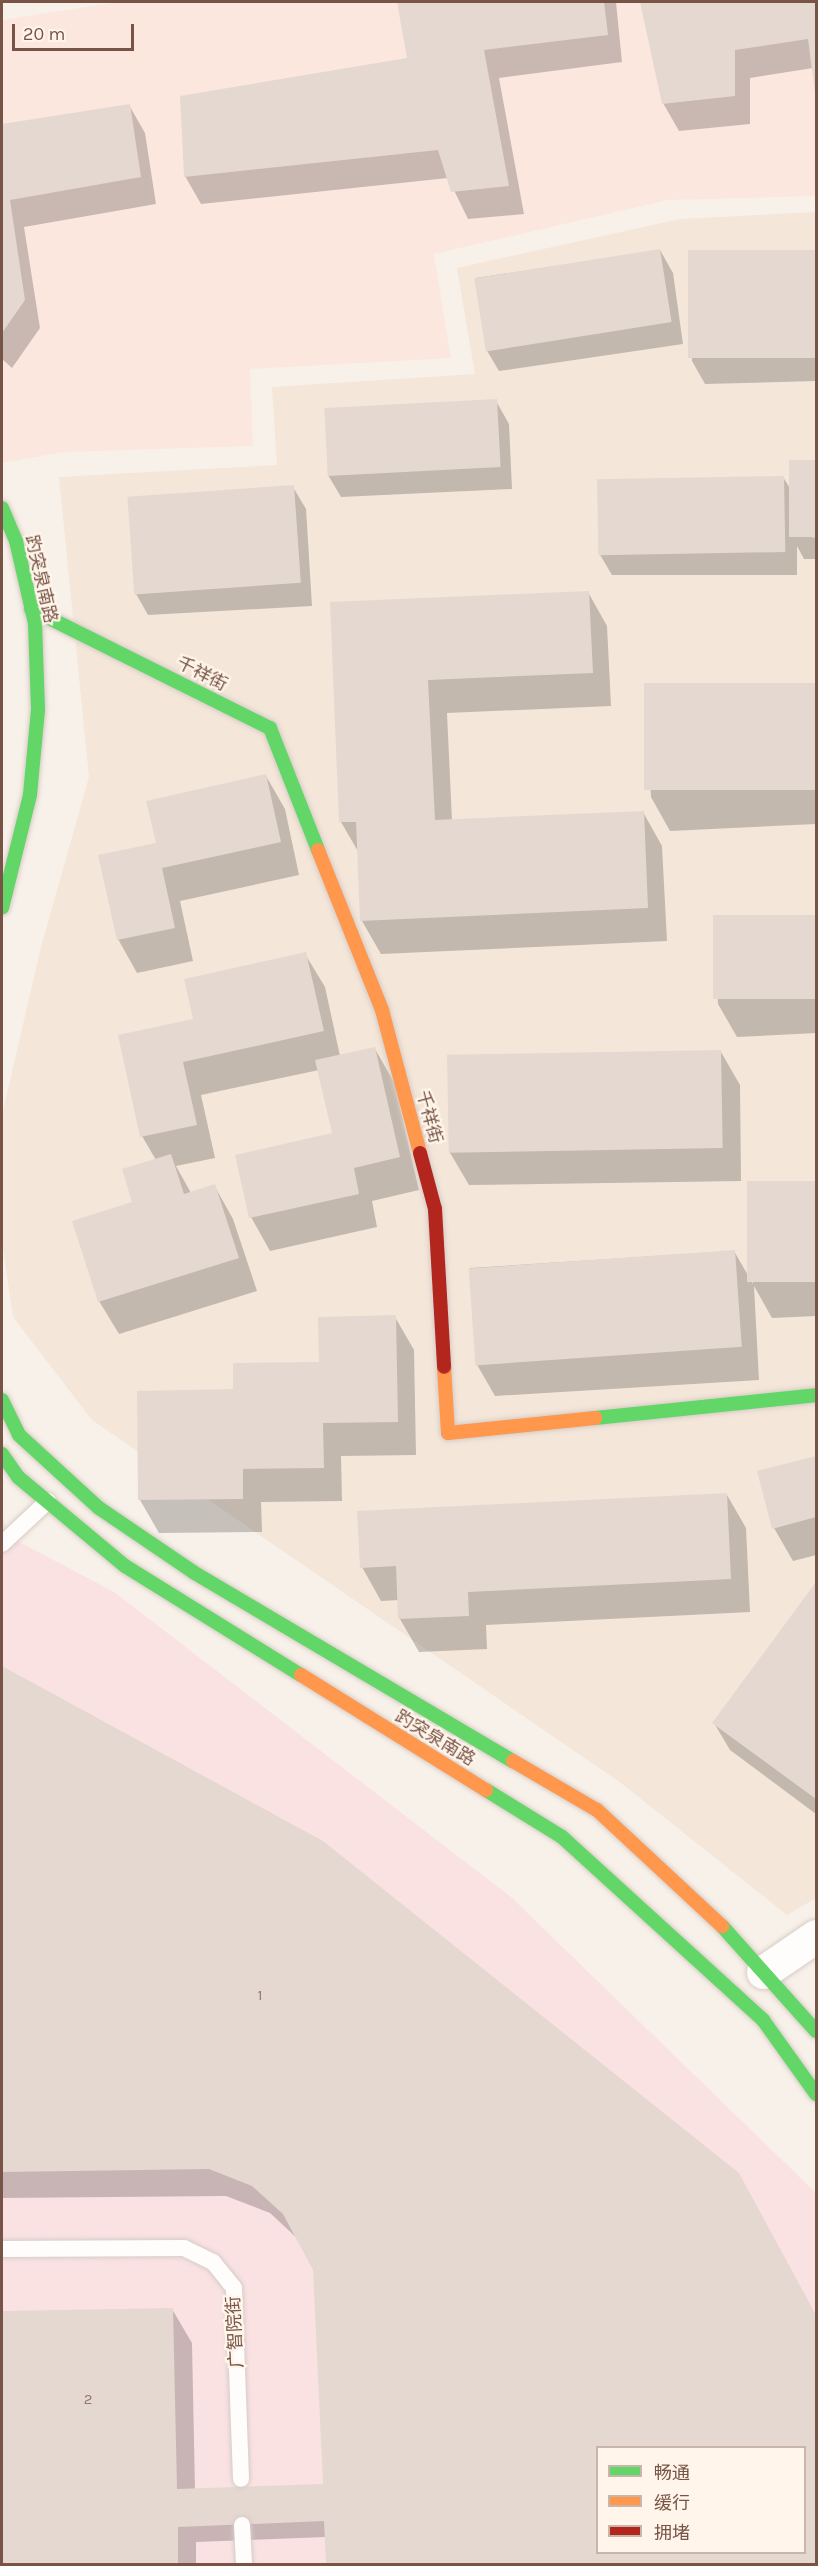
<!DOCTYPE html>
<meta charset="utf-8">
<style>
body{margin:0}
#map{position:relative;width:818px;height:2566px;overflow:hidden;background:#f8f1e9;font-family:Karla,"Noto Sans SC",sans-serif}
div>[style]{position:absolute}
.residential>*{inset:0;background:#f4e6d9}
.commercial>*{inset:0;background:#fce7df}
.medical>*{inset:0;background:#fae2e3}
.shadow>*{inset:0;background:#0003}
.building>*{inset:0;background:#e5d8d0;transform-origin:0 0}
.roads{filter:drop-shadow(0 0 2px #d6ccc6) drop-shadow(0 0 2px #d6ccc6)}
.lane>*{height:16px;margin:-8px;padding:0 8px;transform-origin:8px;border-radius:8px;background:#fefdfc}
.street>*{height:33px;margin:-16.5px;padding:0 16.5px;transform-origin:16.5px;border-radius:16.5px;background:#fefdfc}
.fast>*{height:14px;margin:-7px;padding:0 7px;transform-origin:7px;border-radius:7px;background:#63d668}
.slow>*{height:14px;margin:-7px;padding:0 7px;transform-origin:7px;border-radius:7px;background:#ff974d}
.jam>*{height:14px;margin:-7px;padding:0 7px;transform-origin:7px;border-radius:7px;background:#b3261e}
span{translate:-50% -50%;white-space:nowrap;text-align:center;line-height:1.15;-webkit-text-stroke:4.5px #fff5eb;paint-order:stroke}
.number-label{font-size:15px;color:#95776c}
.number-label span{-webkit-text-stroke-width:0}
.street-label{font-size:18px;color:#785447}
.frame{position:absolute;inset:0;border:3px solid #785447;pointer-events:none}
.legend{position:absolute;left:596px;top:2446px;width:210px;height:108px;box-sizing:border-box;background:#fff5eb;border:2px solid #c9b5a9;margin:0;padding:8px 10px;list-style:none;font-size:18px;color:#785447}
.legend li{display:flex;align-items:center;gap:12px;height:30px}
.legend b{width:30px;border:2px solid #c9b5a9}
.scale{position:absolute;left:12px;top:24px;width:122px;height:27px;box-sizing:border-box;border:3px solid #785447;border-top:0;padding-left:8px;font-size:18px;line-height:21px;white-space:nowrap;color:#785447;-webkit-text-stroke:4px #fff5eb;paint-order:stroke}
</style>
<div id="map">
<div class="residential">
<div style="clip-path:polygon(816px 212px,816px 1898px,787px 1915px,621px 1783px,92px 1420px,13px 1317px,2px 1241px,2px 1115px,41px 947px,89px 777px,59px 477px,277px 465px,272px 387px,475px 374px,457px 268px,680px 219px)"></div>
</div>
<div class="commercial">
<div style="clip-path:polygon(118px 2px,816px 2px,816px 196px,668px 200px,434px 254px,451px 358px,250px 369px,253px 446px,64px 452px,2px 463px,2px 20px)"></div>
</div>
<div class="medical">
<div style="clip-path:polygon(evenodd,2px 1516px,12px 1538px,114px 1592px,511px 1897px,816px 2193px,816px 2564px,2px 2564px,2px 1516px,598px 2448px,804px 2448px,804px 2552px,598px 2552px,598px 2448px)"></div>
</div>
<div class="shadow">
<div style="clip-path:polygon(398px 2px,616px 2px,622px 62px,499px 78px,524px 214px,468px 219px,448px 178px,201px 204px,185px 176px,409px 59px)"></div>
<div style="clip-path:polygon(642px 2px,816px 2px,816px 102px,813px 68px,750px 78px,750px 124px,679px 131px,663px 103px)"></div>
<div style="clip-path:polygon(129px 105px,145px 133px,156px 204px,24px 227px,40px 328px,12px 368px,2px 359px,2px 126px)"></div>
<div style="clip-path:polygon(660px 250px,673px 273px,683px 344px,499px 371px,486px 349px,476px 278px)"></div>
<div style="clip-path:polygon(816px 252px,816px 381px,705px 384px,692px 361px,689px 255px)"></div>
<div style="clip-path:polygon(496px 401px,509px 424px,512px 489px,341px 497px,328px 475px)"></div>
<div style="clip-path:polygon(791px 462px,816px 462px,816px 535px,802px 535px,816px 538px,816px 559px,804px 559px,797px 546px,797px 575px,612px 575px,599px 553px,783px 477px,791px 490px)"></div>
<div style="clip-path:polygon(293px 487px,306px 509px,312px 606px,148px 615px,135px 592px)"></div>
<div style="clip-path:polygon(588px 592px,607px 626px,611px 706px,447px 713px,452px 821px,643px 812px,662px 846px,667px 941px,381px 954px,362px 921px,359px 853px,341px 822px,331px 604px)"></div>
<div style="clip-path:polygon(816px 684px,816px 824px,670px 831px,651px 797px,646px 692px)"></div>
<div style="clip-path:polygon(266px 776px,285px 809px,299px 875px,180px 901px,193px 961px,137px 973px,118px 939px,158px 844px)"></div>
<div style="clip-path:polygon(816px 917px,816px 1033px,737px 1037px,718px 1004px,714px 922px)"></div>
<div style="clip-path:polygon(305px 954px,325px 987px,340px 1056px,375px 1049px,394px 1082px,419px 1190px,372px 1201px,377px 1227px,270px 1251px,251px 1217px,334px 1135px,319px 1070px,201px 1095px,215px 1158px,176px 1166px,191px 1193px,214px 1185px,233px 1219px,257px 1291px,119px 1334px,99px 1301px,156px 1160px,142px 1136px,195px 1020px)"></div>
<div style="clip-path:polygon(721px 1052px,740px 1085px,741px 1181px,469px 1185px,449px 1151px)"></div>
<div style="clip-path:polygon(816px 1183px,816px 1316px,772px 1318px,754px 1286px,759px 1380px,495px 1396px,476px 1363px,470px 1268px,734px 1251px,753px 1284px,748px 1186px)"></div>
<div style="clip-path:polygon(395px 1317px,414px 1350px,416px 1455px,341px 1456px,342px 1501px,261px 1502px,262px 1532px,159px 1533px,140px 1500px,235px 1391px,320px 1364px)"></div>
<div style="clip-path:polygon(816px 1457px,816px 1555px,793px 1561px,774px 1528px,759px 1472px)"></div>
<div style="clip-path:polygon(727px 1495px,746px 1528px,750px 1612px,486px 1625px,487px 1649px,419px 1652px,400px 1619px,399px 1600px,381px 1601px,362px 1567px)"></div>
<div style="clip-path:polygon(816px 1584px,816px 1814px,730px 1750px,714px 1723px)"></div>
<div style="clip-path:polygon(evenodd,2px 1668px,322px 1842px,754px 2203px,816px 2317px,816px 2564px,328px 2564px,326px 2537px,196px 2542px,196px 2564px,2px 2564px,2px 2313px,172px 2309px,192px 2343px,195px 2490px,324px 2486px,315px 2270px,299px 2240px,270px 2213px,226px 2196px,2px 2198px,2px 1668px,598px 2448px,804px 2448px,804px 2552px,598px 2552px,598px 2448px)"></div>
</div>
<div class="building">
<div style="clip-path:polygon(397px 2px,604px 2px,608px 35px,484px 50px,509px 186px,451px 192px,438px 150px,184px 177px,180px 96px,407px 58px)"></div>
<div style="clip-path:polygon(640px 2px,816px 2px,816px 101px,808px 39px,735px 50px,735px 96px,662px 104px)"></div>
<div style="clip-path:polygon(130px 104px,141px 177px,10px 200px,25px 300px,2px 333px,2px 124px)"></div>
<div style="left:660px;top:249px;width:74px;height:188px;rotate:81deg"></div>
<div style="left:816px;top:250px;width:108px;height:128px;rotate:90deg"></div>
<div style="left:497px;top:399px;width:68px;height:173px;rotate:87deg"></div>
<div style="left:789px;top:460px;width:27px;height:77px"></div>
<div style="left:784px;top:476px;width:76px;height:187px;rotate:89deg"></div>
<div style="left:294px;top:485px;width:98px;height:167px;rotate:86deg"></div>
<div style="clip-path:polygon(589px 591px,593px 673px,428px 680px,435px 820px,644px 811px,648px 908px,360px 921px,356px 822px,339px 822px,330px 602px)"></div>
<div style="left:816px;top:683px;width:107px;height:172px;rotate:90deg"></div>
<div style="clip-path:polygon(266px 774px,281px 842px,162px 868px,175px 928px,117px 940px,98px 855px,156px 843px,146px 801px)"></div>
<div style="left:816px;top:915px;width:84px;height:103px;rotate:90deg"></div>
<div style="clip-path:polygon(306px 952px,324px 1031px,183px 1062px,197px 1125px,140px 1137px,118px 1035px,193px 1019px,184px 979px)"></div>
<div style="clip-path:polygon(375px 1047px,400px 1157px,354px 1168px,359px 1194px,249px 1218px,235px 1155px,332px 1133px,315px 1060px)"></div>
<div style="left:721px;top:1050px;width:98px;height:274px;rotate:89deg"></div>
<div style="clip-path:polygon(171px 1154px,184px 1194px,215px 1184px,239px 1258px,98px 1302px,72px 1221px,132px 1202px,122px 1169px)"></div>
<div style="left:816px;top:1181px;width:101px;height:69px;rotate:90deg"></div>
<div style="left:735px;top:1250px;width:97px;height:267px;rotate:86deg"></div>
<div style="clip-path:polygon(396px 1315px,398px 1422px,323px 1423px,324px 1468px,243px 1469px,243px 1499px,138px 1500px,137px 1391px,233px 1389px,233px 1363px,319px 1362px,318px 1317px)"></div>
<div style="clip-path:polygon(816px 1456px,816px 1517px,772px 1529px,757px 1471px)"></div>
<div style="clip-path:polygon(727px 1493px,731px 1579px,468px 1592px,469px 1616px,398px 1619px,396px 1566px,360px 1568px,357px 1511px)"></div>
<div style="clip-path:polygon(816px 1582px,816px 1799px,712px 1723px)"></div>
<div style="clip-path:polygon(evenodd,2px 1666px,323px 1841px,739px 2173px,816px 2315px,816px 2564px,326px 2564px,324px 2521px,178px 2527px,178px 2564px,2px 2564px,2px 2311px,173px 2308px,177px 2489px,323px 2484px,313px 2270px,283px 2214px,252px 2186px,209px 2169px,2px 2172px,2px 1666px,598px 2448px,804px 2448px,804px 2552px,598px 2552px,598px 2448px)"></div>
</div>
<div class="roads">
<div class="lane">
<div style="left:2px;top:1544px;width:63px;rotate:-43.1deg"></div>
<div style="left:2px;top:2249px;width:182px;rotate:-0.3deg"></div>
<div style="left:184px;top:2248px;width:32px;rotate:26deg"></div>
<div style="left:213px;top:2262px;width:33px;rotate:51deg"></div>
<div style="left:234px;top:2288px;width:191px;rotate:87.9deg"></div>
<div style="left:242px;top:2525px;width:39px;rotate:87deg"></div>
</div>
<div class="street">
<div style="left:763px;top:1972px;width:64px;rotate:-34.2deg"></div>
</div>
<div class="fast">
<div style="left:2px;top:508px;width:36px;rotate:67deg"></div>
<div style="left:16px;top:541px;width:84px;rotate:77deg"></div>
<div style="left:35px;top:623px;width:87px;rotate:88deg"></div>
<div style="left:38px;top:710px;width:85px;rotate:95.4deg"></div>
<div style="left:30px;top:795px;width:116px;rotate:103.9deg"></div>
<div style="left:31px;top:609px;width:267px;rotate:26.5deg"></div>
<div style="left:270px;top:728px;width:131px;rotate:68.5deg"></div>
<div style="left:2px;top:1400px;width:39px;rotate:64deg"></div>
<div style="left:19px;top:1435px;width:108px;rotate:42.4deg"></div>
<div style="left:99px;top:1508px;width:114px;rotate:34.2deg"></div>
<div style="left:193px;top:1572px;width:372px;rotate:30.6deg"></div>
<div style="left:595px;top:1418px;width:222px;rotate:-5.9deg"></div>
<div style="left:2px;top:1454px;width:28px;rotate:55deg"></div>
<div style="left:18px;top:1477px;width:139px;rotate:39.8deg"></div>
<div style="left:125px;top:1566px;width:207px;rotate:31.8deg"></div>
<div style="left:486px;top:1790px;width:89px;rotate:31.7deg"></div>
<div style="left:562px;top:1837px;width:272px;rotate:42.3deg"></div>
<div style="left:763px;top:2020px;width:91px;rotate:54.4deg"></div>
<div style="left:722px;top:1926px;width:141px;rotate:48.2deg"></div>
</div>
<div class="slow">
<div style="left:318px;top:850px;width:172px;rotate:68.2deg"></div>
<div style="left:382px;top:1010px;width:148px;rotate:75.1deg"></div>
<div style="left:444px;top:1367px;width:66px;rotate:86.5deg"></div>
<div style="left:448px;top:1433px;width:148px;rotate:-5.8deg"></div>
<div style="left:301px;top:1675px;width:218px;rotate:31.9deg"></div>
<div style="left:513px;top:1761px;width:97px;rotate:30.3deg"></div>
<div style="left:597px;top:1810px;width:171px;rotate:42.9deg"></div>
</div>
<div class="jam">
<div style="left:420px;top:1153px;width:58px;rotate:75deg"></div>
<div style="left:435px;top:1209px;width:158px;rotate:86.7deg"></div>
</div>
</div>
<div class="number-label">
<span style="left:260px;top:1996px">1</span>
<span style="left:88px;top:2400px">2</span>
</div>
<div class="street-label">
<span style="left:41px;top:579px;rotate:77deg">趵突泉南路</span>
<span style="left:202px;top:674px;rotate:27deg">千祥街</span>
<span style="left:429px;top:1117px;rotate:75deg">千祥街</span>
<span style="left:435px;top:1738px;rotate:31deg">趵突泉南路</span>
<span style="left:235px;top:2332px;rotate:-93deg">广智院街</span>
</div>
<div class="frame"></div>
<ul class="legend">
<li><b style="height:8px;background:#63d668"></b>畅通</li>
<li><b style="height:8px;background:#ff974d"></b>缓行</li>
<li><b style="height:8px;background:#b3261e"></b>拥堵</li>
</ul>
<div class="scale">20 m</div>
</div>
